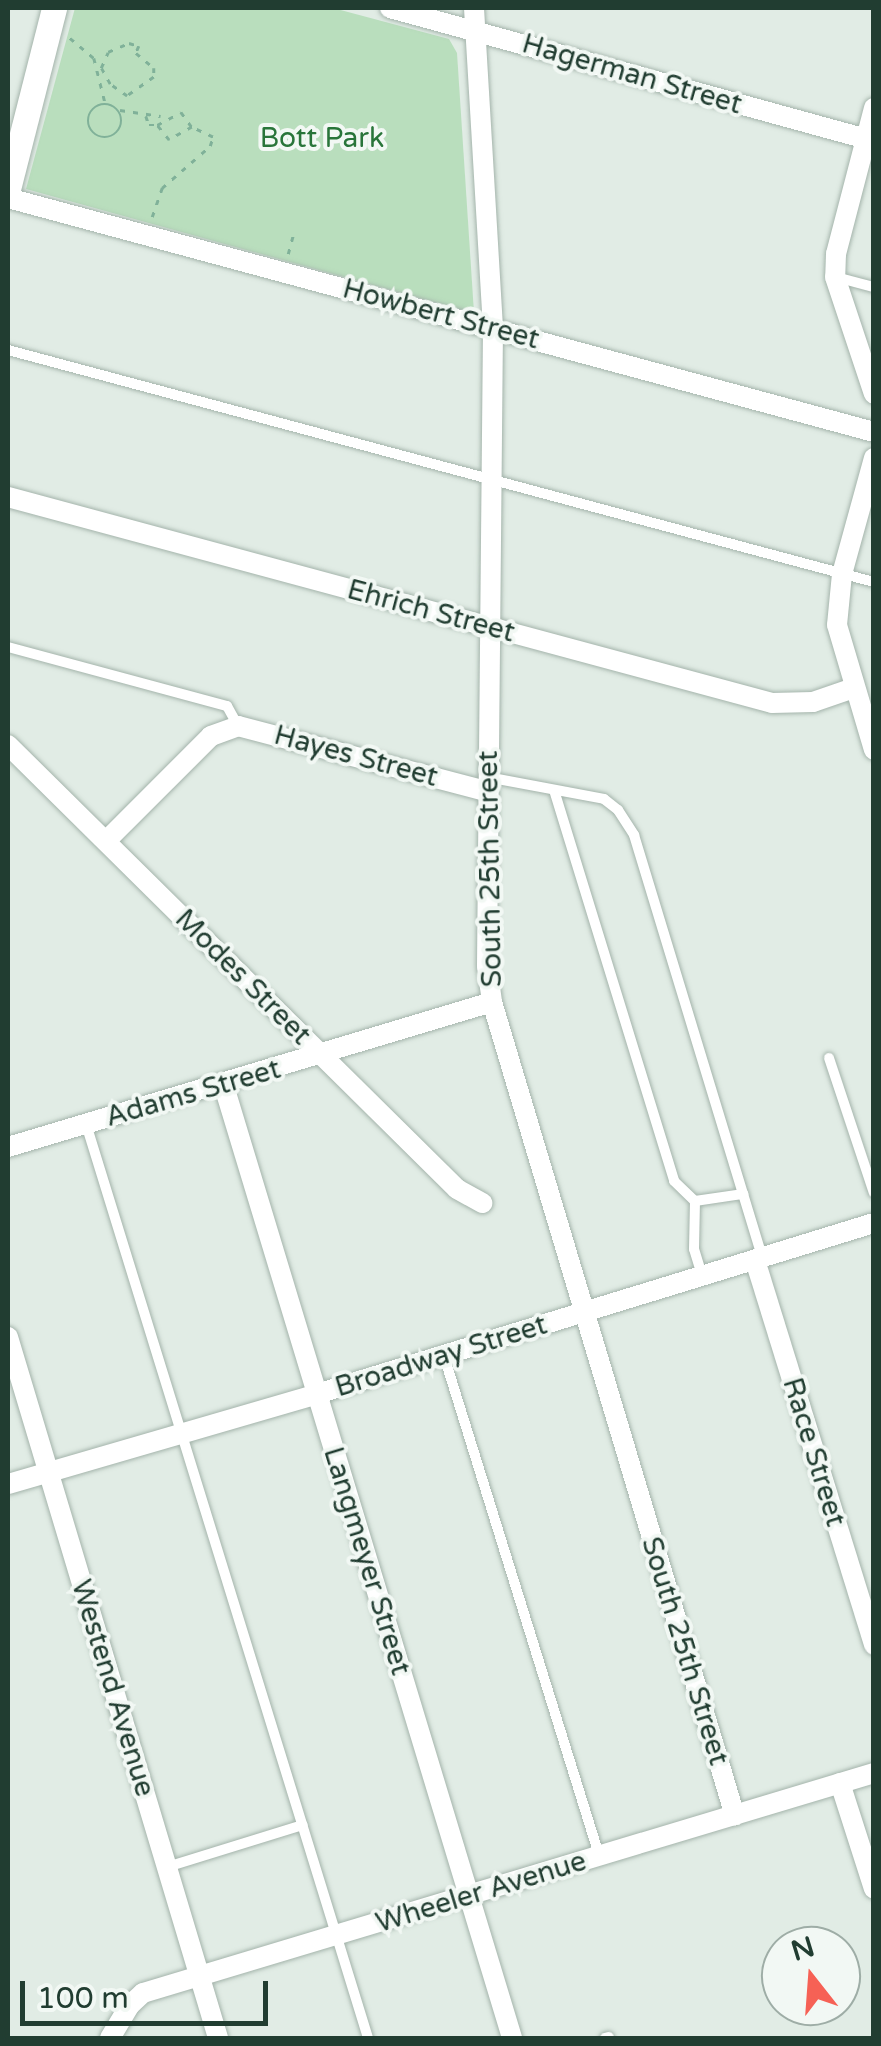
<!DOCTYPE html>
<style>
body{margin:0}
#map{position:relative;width:881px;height:2046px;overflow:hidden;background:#e1ece5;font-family:"Varela Round",sans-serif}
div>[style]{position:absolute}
.green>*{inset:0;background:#b9debd}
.path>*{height:2.5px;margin-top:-1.25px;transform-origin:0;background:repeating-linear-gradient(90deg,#80b199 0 5px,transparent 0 13px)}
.path>.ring{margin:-1.25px;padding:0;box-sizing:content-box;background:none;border:2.5px solid #80b199;border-radius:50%}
.roads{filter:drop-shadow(0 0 2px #a4b4ab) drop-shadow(0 0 2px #a4b4ab)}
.service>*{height:10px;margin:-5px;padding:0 5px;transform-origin:5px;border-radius:5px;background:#fff}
.minor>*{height:20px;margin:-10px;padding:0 10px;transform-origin:10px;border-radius:10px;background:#fff}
.tertiary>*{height:25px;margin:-12.5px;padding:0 12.5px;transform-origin:12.5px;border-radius:12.5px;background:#fff}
span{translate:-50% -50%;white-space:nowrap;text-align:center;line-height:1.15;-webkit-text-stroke:8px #f2f8f4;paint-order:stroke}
.street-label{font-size:28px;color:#213d31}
.park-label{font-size:28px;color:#29753a}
.frame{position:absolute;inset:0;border:10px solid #213d31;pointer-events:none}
.north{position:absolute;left:761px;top:1926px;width:100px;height:100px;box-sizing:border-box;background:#f2f8f4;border:2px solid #9eada6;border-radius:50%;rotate:343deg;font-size:28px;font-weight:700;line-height:40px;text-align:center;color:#213d31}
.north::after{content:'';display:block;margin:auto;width:35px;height:45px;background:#f66155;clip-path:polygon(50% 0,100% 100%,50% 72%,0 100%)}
.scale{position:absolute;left:20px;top:1981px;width:248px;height:45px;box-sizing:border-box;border:5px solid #213d31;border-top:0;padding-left:12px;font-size:30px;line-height:35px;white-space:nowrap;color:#213d31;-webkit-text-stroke:8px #f2f8f4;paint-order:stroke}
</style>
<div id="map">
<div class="green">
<div style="clip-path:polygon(75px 8px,333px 8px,449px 39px,457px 53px,474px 313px,26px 189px)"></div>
</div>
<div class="path">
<div style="left:70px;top:38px;width:31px;rotate:40deg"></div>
<div style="left:94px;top:58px;width:45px;rotate:76deg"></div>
<div style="left:129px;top:43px;width:10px;rotate:17deg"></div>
<div style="left:139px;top:46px;width:8px;rotate:113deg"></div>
<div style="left:136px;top:53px;width:23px;rotate:40deg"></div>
<div style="left:154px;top:68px;width:9px;rotate:90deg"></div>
<div style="left:154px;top:77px;width:33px;rotate:145deg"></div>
<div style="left:127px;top:96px;width:21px;rotate:-145deg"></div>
<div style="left:110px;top:84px;width:18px;rotate:-119deg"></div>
<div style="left:101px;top:68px;width:17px;rotate:-66deg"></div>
<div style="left:108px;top:52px;width:23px;rotate:-23deg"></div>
<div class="ring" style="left:88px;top:104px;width:31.5px;height:31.5px"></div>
<div style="left:120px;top:110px;width:41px;rotate:8.3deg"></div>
<div style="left:181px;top:112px;width:19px;rotate:54deg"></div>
<div style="left:192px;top:127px;width:26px;rotate:151deg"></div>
<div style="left:169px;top:140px;width:19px;rotate:-129deg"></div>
<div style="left:157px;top:125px;width:27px;rotate:-28deg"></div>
<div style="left:146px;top:116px;width:9px;rotate:72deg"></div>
<div style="left:149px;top:125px;width:6px"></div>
<div style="left:152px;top:217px;width:31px;rotate:-71deg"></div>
<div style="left:162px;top:188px;width:64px;rotate:-41.2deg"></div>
<div style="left:210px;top:146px;width:9px;rotate:-72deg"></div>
<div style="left:213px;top:137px;width:23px;rotate:-155deg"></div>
<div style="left:288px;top:254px;width:24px;rotate:-75deg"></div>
</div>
<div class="roads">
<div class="service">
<div style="left:836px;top:277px;width:39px;rotate:15deg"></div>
<div style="left:8px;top:350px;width:897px;rotate:15deg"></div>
<div style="left:8px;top:647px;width:227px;rotate:15.1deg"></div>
<div style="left:227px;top:706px;width:23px;rotate:61deg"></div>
<div style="left:487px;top:777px;width:119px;rotate:10.6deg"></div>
<div style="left:604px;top:799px;width:18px;rotate:38deg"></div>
<div style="left:618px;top:810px;width:30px;rotate:57deg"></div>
<div style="left:634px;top:835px;width:441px;rotate:73.1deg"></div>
<div style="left:554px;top:790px;width:409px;rotate:72.9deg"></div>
<div style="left:674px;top:1181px;width:29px;rotate:44deg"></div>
<div style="left:695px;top:1201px;width:49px;rotate:-8.3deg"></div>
<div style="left:829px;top:1058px;width:142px;rotate:71.6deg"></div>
<div style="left:86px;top:1124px;width:957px;rotate:72.85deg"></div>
<div style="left:695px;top:1201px;width:48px;rotate:91.2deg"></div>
<div style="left:694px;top:1249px;width:28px;rotate:73deg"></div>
<div style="left:444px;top:1356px;width:523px;rotate:72.74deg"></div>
<div style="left:167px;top:1867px;width:142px;rotate:-17.2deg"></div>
<div style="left:605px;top:2038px;width:4px;rotate:-14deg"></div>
</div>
<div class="minor">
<div style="left:390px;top:8px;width:502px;rotate:15.37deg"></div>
<div style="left:474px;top:8px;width:321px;rotate:86.6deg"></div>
<div style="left:493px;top:328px;width:638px;rotate:90.54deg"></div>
<div style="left:487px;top:966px;width:36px;rotate:82deg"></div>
<div style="left:492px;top:1002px;width:849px;rotate:73.38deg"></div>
<div style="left:874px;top:108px;width:151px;rotate:104.6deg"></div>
<div style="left:836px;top:254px;width:23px;rotate:92deg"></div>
<div style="left:835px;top:277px;width:123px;rotate:71.6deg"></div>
<div style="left:8px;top:198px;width:897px;rotate:15.12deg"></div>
<div style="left:874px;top:458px;width:120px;rotate:105.4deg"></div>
<div style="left:842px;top:574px;width:51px;rotate:95.6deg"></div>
<div style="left:837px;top:625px;width:130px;rotate:73.5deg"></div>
<div style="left:8px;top:497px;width:791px;rotate:15.09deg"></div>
<div style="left:772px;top:703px;width:41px;rotate:-1.4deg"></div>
<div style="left:813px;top:702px;width:43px;rotate:-18.9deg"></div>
<div style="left:8px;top:745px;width:631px;rotate:44.68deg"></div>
<div style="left:457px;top:1189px;width:29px;rotate:29deg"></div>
<div style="left:106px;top:841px;width:148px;rotate:-45deg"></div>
<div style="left:211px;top:736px;width:29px;rotate:-20deg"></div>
<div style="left:238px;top:726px;width:256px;rotate:14.7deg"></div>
<div style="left:223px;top:1083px;width:998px;rotate:73.16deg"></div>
<div style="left:8px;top:1147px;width:505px;rotate:-16.68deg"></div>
<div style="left:755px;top:1260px;width:403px;rotate:72.8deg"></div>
<div style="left:8px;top:1337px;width:732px;rotate:73.32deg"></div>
<div style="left:8px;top:1484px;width:322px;rotate:-16.2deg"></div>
<div style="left:317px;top:1394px;width:583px;rotate:-17.07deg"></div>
<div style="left:840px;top:1783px;width:111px;rotate:72.2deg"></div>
<div style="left:110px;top:2038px;width:37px;rotate:-59deg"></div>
<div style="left:129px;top:2006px;width:19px;rotate:-43deg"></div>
<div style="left:143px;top:1993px;width:763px;rotate:-16.75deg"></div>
</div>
<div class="tertiary">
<div style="left:8px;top:189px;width:187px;rotate:-75.7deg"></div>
</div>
</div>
<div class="street-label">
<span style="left:632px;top:74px;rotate:16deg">Hagerman Street</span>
<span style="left:441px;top:314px;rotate:15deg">Howbert Street</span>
<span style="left:431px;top:611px;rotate:15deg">Ehrich Street</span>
<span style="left:356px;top:756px;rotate:15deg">Hayes Street</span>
<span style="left:490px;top:869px;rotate:-91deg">South 25th Street</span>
<span style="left:243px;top:977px;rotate:45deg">Modes Street</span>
<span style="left:193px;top:1093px;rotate:-16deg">Adams Street</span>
<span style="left:441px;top:1356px;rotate:-17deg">Broadway Street</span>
<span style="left:814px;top:1452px;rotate:73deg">Race Street</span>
<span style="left:367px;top:1561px;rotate:73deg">Langmeyer Street</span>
<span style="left:685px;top:1651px;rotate:73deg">South 25th Street</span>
<span style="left:113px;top:1688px;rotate:73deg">Westend Avenue</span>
<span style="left:481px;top:1892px;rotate:-17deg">Wheeler Avenue</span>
</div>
<div class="park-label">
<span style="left:322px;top:138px">Bott Park</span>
</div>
<div class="frame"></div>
<div class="north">N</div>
<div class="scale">100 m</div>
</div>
